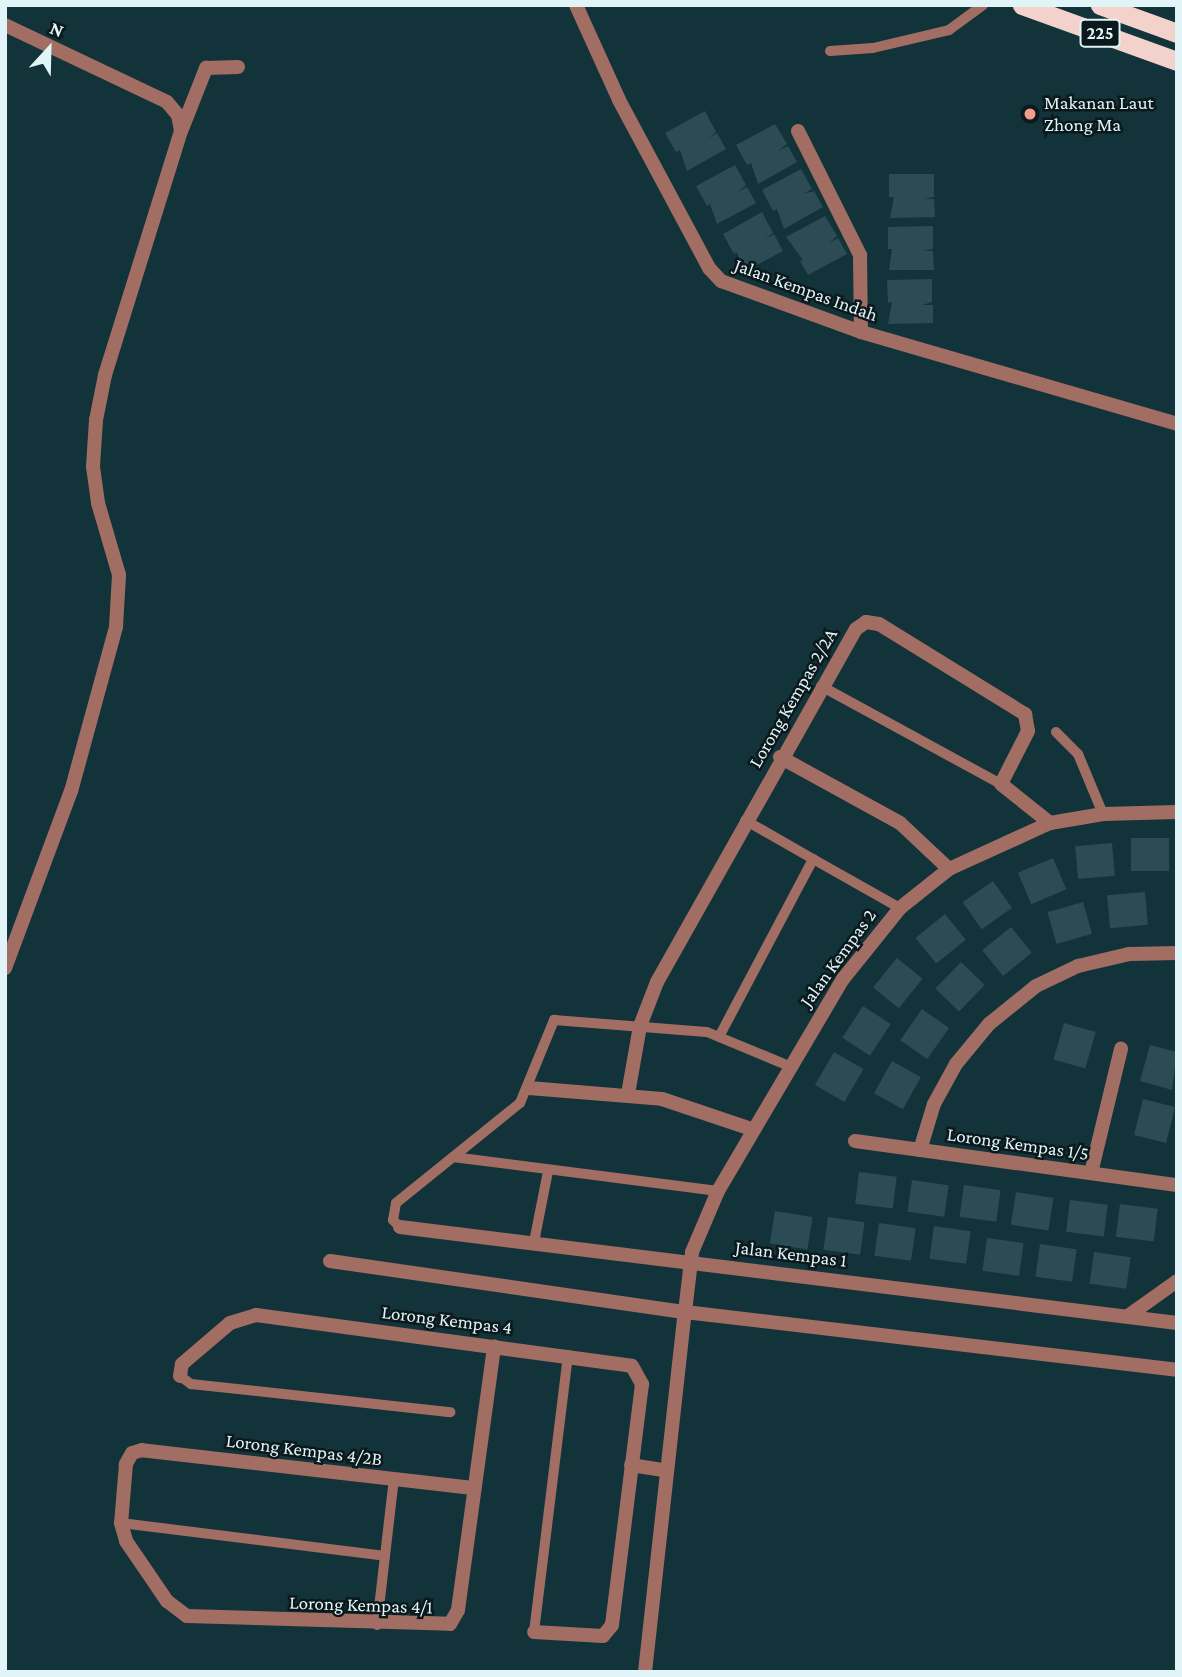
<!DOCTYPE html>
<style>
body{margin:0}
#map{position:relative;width:1182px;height:1677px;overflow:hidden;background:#12333a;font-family:"Crimson Pro",serif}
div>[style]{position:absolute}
.building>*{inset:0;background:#2b4c54;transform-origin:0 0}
.service>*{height:10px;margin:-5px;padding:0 5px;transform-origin:5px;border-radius:5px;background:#a26e63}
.minor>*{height:14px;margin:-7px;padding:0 7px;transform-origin:7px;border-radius:7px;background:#a26e63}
.tertiary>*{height:14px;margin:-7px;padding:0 7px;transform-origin:7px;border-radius:7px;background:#a26e63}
.trunk>*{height:19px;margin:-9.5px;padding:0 9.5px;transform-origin:9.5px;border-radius:9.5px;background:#f3d2cc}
.dots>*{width:19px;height:19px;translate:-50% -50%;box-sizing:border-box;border:4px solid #0b191c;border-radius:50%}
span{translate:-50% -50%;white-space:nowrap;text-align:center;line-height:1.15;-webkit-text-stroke:5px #0b191c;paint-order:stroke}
.shield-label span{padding:2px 5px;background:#0b191c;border:2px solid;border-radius:5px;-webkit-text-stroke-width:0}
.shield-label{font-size:18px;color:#e1f4f8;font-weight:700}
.poi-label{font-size:19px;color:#e1f4f8}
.left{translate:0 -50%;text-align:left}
.street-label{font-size:19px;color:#e1f4f8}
.frame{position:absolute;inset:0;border:7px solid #e1f4f8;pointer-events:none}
.north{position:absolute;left:14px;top:14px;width:70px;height:70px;-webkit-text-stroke:5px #0b191c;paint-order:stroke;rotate:22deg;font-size:19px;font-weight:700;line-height:28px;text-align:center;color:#e1f4f8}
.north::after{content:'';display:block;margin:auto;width:24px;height:32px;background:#e1f4f8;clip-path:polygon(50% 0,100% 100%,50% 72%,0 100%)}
</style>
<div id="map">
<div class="building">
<div style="clip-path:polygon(705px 111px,716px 132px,708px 138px,717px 133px,726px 149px,687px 171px,680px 150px,676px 152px,665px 133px)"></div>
<div style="clip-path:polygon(775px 124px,787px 144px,778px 151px,788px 146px,797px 162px,758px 184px,751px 163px,747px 165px,736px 145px)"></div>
<div style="clip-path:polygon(735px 165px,746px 185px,738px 192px,747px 187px,756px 203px,717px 224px,710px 204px,707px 206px,696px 186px)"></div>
<div style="clip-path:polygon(801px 169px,812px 189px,803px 194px,814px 191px,823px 207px,784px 229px,777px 209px,773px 211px,762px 190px)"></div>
<div style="clip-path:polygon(889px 174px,934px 174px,934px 197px,924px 199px,934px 199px,935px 217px,890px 218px,894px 197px,889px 197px)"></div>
<div style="clip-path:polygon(762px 212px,773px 233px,765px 239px,774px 234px,783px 251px,744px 272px,737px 252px,734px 254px,723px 234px)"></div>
<div style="clip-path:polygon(825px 216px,837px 236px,829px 243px,838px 238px,847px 254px,808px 275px,800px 261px,803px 260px,786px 237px)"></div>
<div style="clip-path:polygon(933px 226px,933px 249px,923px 251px,933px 251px,934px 270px,889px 270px,892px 249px,888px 249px,888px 227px)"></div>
<div style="clip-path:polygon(932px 279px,932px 302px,922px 305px,933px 305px,933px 323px,888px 324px,892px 302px,888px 303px,887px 280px)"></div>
<div style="left:1169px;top:838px;width:33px;height:38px;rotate:90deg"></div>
<div style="left:1112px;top:843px;width:33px;height:37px;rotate:85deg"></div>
<div style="left:1053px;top:858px;width:34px;height:38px;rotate:67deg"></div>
<div style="left:993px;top:881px;width:33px;height:37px;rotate:55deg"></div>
<div style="left:1145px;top:892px;width:33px;height:38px;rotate:85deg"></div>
<div style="left:1083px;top:902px;width:33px;height:37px;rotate:74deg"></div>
<div style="left:945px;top:914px;width:33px;height:38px;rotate:51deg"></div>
<div style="left:1011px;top:927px;width:33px;height:37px;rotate:51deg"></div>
<div style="left:897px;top:958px;width:33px;height:38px;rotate:39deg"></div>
<div style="left:961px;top:962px;width:33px;height:37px;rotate:44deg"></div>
<div style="left:863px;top:1006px;width:33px;height:38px;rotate:33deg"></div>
<div style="left:922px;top:1009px;width:33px;height:38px;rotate:35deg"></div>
<div style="left:1064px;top:1023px;width:33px;height:38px;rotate:16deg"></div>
<div style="clip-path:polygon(1150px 1045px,1177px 1052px,1172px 1090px,1140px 1081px)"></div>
<div style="left:834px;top:1052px;width:34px;height:38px;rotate:30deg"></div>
<div style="left:892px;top:1061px;width:33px;height:37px;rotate:29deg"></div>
<div style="left:1143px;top:1099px;width:33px;height:37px;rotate:14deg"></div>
<div style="left:859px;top:1172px;width:38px;height:32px;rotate:7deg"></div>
<div style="left:912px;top:1180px;width:37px;height:32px;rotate:8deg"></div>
<div style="left:964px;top:1185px;width:37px;height:32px;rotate:8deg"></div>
<div style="left:1016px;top:1192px;width:38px;height:33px;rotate:9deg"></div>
<div style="left:1070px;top:1200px;width:38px;height:32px;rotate:7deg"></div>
<div style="left:1120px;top:1204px;width:38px;height:33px;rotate:7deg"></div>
<div style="left:775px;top:1211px;width:38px;height:33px;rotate:9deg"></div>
<div style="left:828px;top:1217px;width:37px;height:33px;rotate:8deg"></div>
<div style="left:879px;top:1223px;width:37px;height:33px;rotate:8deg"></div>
<div style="left:934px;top:1226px;width:37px;height:33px;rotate:8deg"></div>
<div style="left:987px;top:1238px;width:37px;height:33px;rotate:8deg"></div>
<div style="left:1040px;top:1244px;width:37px;height:33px;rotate:8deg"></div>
<div style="left:1094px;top:1252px;width:37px;height:32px;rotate:8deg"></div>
</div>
<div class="service">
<div style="left:830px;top:51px;width:43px;rotate:-4deg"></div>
<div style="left:873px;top:48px;width:78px;rotate:-13.3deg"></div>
<div style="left:949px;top:30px;width:42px;rotate:-36.3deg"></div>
<div style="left:821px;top:686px;width:205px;rotate:28.6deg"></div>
<div style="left:1056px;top:732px;width:31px;rotate:45deg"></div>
<div style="left:1078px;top:754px;width:65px;rotate:67.4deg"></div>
<div style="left:813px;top:859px;width:100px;rotate:29.4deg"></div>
<div style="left:720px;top:1035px;width:199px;rotate:-62.1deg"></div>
<div style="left:813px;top:859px;width:78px;rotate:-150.2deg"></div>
<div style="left:453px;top:1157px;width:267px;rotate:7.3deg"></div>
<div style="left:400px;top:1227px;width:10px;rotate:-135deg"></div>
<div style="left:393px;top:1220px;width:17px;rotate:-80deg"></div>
<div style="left:396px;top:1203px;width:159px;rotate:-38.9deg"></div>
<div style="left:520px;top:1103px;width:90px;rotate:-67.7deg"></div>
<div style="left:554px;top:1020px;width:153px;rotate:4.5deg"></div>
<div style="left:707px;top:1032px;width:89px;rotate:22.5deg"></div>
<div style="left:534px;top:1242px;width:72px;rotate:-78.8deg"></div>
<div style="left:180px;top:1376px;width:14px;rotate:36deg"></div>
<div style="left:191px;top:1384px;width:261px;rotate:6.2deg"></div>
<div style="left:121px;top:1523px;width:266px;rotate:7.1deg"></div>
<div style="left:377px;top:1625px;width:147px;rotate:-83.4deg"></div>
<div style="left:534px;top:1632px;width:279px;rotate:-83deg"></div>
</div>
<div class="minor">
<div style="left:576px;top:5px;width:104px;rotate:65.6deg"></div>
<div style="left:619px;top:100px;width:191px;rotate:61.8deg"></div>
<div style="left:709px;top:268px;width:18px;rotate:47deg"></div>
<div style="left:721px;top:281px;width:149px;rotate:20deg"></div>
<div style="left:861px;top:332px;width:329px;rotate:16.2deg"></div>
<div style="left:5px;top:25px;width:179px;rotate:25.4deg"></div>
<div style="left:167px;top:102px;width:17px;rotate:50deg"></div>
<div style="left:178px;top:115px;width:16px;rotate:79deg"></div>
<div style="left:181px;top:131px;width:256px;rotate:107.3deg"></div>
<div style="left:105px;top:375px;width:46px;rotate:101.3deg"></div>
<div style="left:96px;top:420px;width:47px;rotate:93.7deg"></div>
<div style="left:93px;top:467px;width:36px;rotate:82deg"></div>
<div style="left:98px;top:503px;width:75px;rotate:73.7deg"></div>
<div style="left:119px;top:575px;width:52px;rotate:93.3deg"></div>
<div style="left:116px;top:627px;width:170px;rotate:105.3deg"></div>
<div style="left:71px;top:791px;width:189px;rotate:110.4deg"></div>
<div style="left:182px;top:129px;width:66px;rotate:-68.5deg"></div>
<div style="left:206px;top:68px;width:32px;rotate:-2deg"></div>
<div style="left:798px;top:131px;width:139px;rotate:63.4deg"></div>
<div style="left:860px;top:255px;width:77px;rotate:89.3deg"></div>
<div style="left:780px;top:757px;width:137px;rotate:28.8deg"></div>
<div style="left:900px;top:823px;width:67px;rotate:43.2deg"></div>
<div style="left:529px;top:1088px;width:133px;rotate:4.7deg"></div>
<div style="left:662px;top:1099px;width:94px;rotate:18.6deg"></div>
<div style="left:628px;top:1094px;width:69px;rotate:-80deg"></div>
<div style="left:640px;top:1026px;width:47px;rotate:-68.9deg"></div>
<div style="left:657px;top:982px;width:405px;rotate:-60.6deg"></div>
<div style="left:856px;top:629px;width:12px;rotate:-35deg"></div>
<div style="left:866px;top:622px;width:13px;rotate:9deg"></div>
<div style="left:879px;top:624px;width:172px;rotate:31.7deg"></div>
<div style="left:1025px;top:714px;width:17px;rotate:80deg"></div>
<div style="left:1028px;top:731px;width:59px;rotate:117deg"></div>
<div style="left:1001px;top:784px;width:63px;rotate:38.5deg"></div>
<div style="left:855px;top:1141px;width:325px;rotate:7.8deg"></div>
<div style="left:920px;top:1150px;width:48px;rotate:-73.1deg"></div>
<div style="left:934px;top:1104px;width:46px;rotate:-61.2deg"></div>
<div style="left:956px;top:1064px;width:52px;rotate:-50.5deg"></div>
<div style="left:989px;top:1024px;width:60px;rotate:-39deg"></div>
<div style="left:1036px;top:986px;width:47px;rotate:-25.5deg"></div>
<div style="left:1078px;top:966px;width:52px;rotate:-13.2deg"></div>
<div style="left:1129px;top:954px;width:48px;rotate:-1.2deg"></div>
<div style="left:1091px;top:1173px;width:128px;rotate:-76.4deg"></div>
<div style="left:400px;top:1227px;width:783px;rotate:7.04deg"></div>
<div style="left:685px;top:1312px;width:60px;rotate:-83.3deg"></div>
<div style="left:692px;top:1252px;width:66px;rotate:-66.9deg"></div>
<div style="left:718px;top:1191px;width:246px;rotate:-59.5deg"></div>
<div style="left:843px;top:979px;width:91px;rotate:-51.2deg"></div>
<div style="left:900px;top:908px;width:63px;rotate:-38.5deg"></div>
<div style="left:949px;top:869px;width:111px;rotate:-24.5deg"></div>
<div style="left:1050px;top:823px;width:54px;rotate:-9.6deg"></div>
<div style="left:1103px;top:814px;width:74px;rotate:-1.5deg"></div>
<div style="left:1128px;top:1316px;width:60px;rotate:-35.5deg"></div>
<div style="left:180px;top:1376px;width:12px;rotate:-81deg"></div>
<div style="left:182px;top:1364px;width:63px;rotate:-40.5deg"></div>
<div style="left:230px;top:1323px;width:27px;rotate:-17deg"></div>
<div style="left:256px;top:1315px;width:379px;rotate:7.7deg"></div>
<div style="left:632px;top:1366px;width:21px;rotate:61deg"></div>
<div style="left:642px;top:1384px;width:243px;rotate:97.1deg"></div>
<div style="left:612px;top:1625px;width:14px;rotate:129deg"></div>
<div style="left:603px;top:1636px;width:69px;rotate:-176.7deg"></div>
<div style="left:631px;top:1465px;width:36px;rotate:9deg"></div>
<div style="left:473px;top:1488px;width:333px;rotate:-173.5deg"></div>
<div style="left:142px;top:1450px;width:10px;rotate:163deg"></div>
<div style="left:132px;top:1453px;width:13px;rotate:119deg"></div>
<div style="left:126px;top:1464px;width:59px;rotate:94.8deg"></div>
<div style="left:121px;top:1523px;width:19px;rotate:74deg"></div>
<div style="left:126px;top:1541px;width:73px;rotate:55.7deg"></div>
<div style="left:167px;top:1601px;width:25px;rotate:37deg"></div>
<div style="left:187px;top:1616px;width:263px;rotate:1.7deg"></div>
<div style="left:450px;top:1624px;width:16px;rotate:-60deg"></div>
<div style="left:458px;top:1610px;width:266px;rotate:-82.2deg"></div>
</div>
<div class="tertiary">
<div style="left:330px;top:1261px;width:359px;rotate:8.2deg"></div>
<div style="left:685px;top:1312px;width:495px;rotate:6.7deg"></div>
<div style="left:645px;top:1672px;width:362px;rotate:-83.7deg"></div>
</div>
<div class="trunk">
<div style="left:1022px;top:5px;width:165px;rotate:19.9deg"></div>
<div style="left:1100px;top:5px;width:82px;rotate:20deg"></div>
</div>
<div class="dots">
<div style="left:1030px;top:114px;background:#f49d8c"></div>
</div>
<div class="shield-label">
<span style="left:1100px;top:33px">225</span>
</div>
<div class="poi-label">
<span class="left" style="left:1044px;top:114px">Makanan Laut<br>Zhong Ma</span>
</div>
<div class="street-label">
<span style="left:806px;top:290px;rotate:20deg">Jalan Kempas Indah</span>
<span style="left:793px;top:698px;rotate:-60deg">Lorong Kempas 2/2A</span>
<span style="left:838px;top:958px;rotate:-54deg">Jalan Kempas 2</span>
<span style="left:1018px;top:1144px;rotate:8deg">Lorong Kempas 1/5</span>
<span style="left:791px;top:1254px;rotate:7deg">Jalan Kempas 1</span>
<span style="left:447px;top:1320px;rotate:7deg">Lorong Kempas 4</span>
<span style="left:304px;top:1450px;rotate:7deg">Lorong Kempas 4/2B</span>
<span style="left:361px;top:1605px;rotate:2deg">Lorong Kempas 4/1</span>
</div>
<div class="frame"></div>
<div class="north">N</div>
</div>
